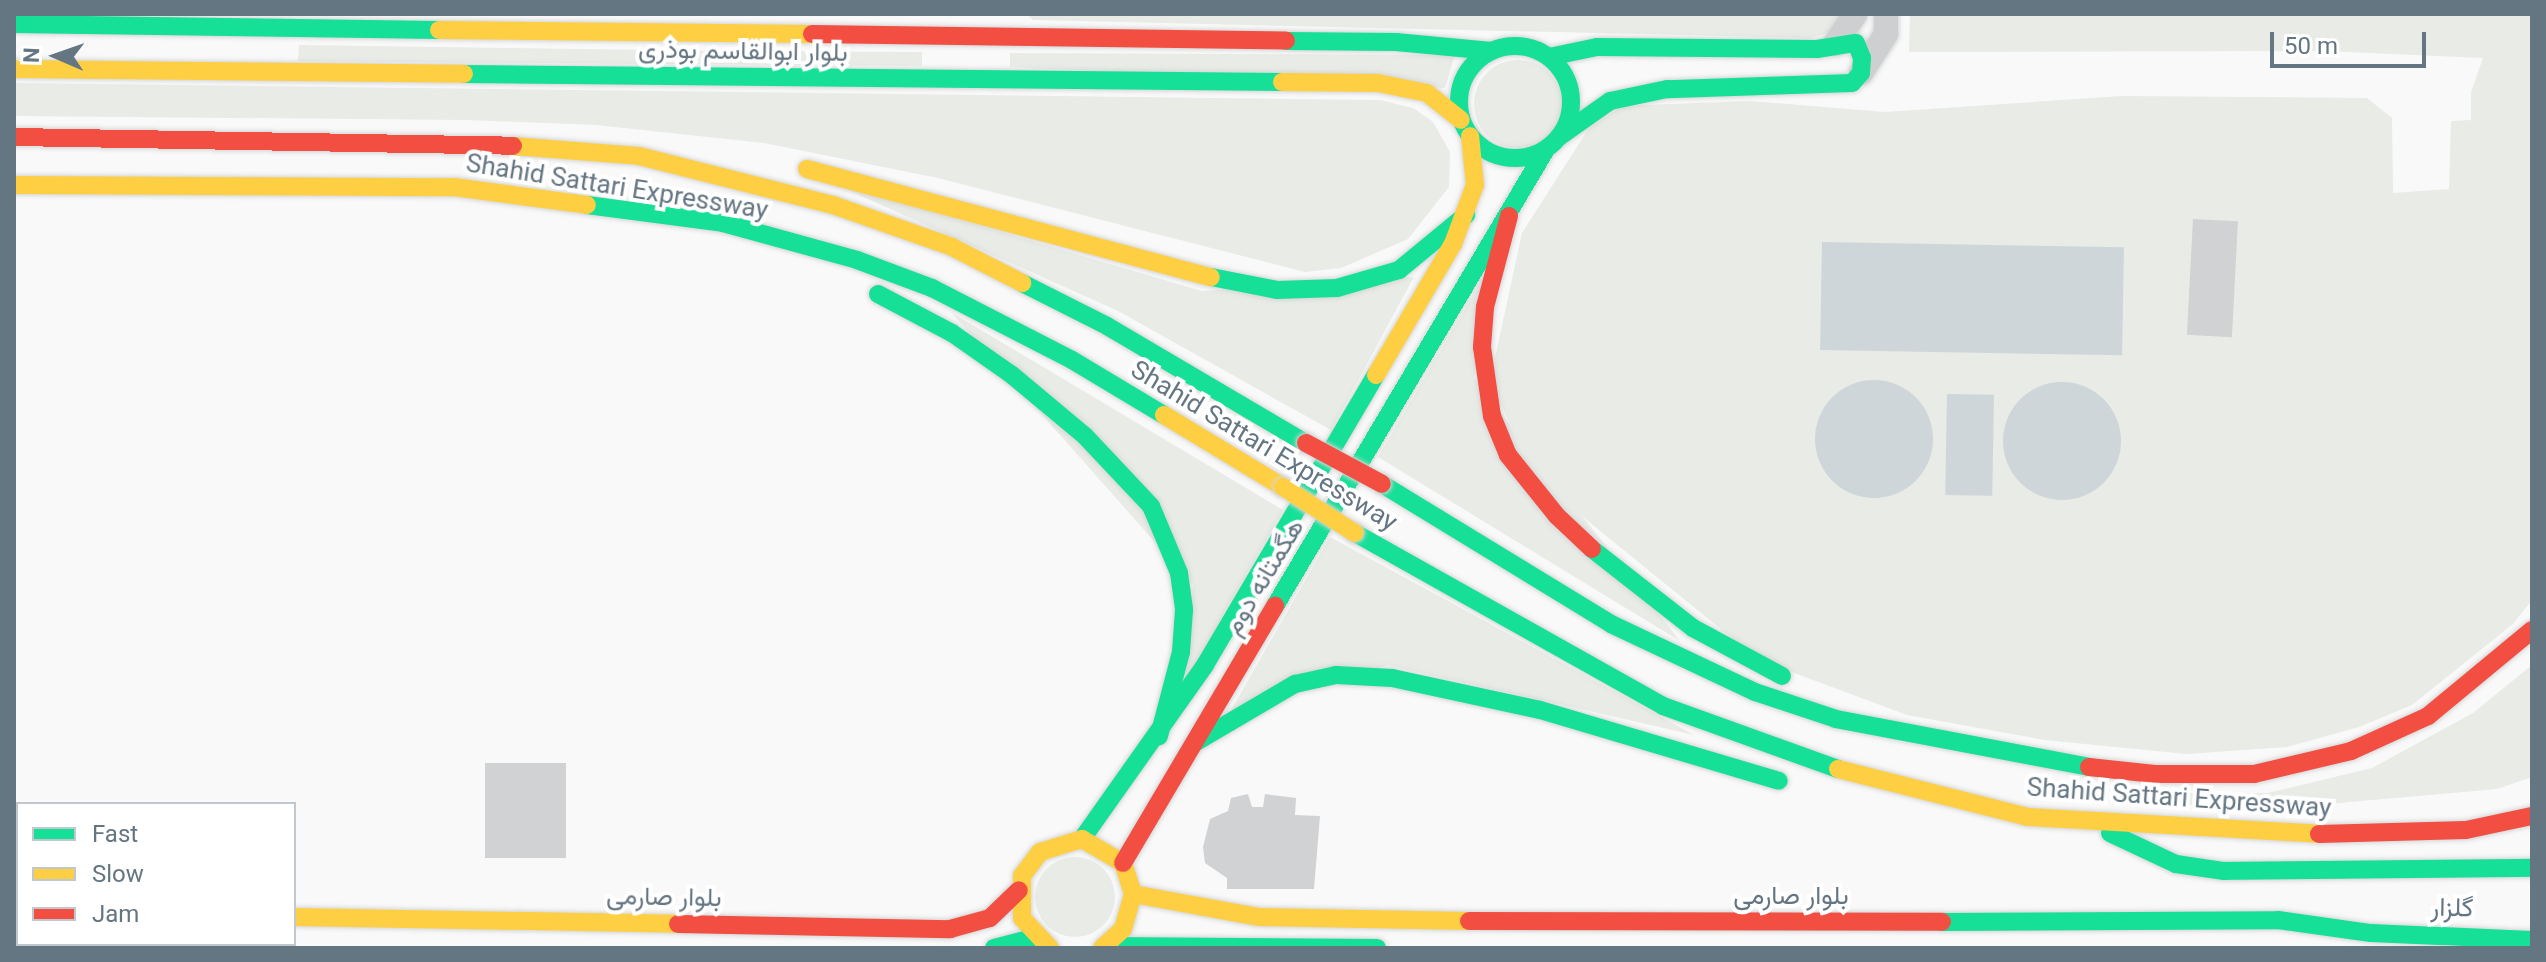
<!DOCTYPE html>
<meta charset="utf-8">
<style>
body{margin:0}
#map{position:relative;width:2546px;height:962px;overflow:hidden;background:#f9f9f9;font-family:Roboto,Vazirmatn,sans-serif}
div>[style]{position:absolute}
.green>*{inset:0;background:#e8ebe6}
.round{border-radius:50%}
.water>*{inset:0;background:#ced6d9;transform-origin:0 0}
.building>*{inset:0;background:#d0d2d3;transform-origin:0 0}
.roads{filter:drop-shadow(0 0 2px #d5d6d7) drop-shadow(0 0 2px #d5d6d7)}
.street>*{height:24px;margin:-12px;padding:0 12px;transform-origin:12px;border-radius:12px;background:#cecfd0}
.fast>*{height:18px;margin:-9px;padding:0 9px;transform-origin:9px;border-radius:9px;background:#16e098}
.fast>.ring{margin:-9px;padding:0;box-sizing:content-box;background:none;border:18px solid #16e098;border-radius:50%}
.slow>*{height:18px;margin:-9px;padding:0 9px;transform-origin:9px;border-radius:9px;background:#ffcf43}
.jam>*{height:18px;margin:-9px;padding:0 9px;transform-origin:9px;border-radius:9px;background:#f24e42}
.bridges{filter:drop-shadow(0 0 2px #d5d6d6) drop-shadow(0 0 2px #d5d6d6)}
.slow-bridge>*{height:18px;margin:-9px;padding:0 9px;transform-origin:9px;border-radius:9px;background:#ffcf43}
.jam-bridge>*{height:18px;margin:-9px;padding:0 9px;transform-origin:9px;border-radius:9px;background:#f24e42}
span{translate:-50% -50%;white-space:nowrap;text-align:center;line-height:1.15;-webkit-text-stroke:8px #fff;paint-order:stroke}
.street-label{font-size:26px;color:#657683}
.frame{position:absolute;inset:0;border:16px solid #657683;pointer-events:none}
.legend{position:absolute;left:16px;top:802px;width:280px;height:144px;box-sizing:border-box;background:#fff;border:2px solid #c1c8cd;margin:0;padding:10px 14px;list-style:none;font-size:24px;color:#657683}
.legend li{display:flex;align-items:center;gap:16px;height:40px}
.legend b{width:40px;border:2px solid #c1c8cd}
.north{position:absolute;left:16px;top:16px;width:80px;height:80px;-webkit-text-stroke:6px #fff;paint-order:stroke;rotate:272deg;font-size:22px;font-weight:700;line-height:32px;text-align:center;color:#657683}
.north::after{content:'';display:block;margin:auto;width:28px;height:36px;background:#657683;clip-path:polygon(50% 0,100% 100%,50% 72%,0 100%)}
.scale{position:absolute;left:2270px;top:32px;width:156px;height:36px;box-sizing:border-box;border:4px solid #657683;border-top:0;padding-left:10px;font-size:24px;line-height:28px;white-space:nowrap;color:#657683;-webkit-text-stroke:6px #fff;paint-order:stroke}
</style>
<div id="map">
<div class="green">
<div style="clip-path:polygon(1026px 14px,1847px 14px,1829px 33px,1810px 38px,1033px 20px)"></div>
<div style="clip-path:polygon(1910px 14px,2532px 14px,2532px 600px,2513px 624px,2412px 705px,2359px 727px,2287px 747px,2186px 754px,2045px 740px,1907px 715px,1789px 671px,1738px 643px,1535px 478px,1490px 381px,1522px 233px,1589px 128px,1622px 106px,1749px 101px,1885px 112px,2121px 96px,2367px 98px,2392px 118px,2393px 193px,2449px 189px,2451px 121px,2471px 120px,2471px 92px,2483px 58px,2324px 51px,1909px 52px)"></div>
<div style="clip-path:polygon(299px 45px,725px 51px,922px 52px,922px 66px,298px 61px)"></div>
<div style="clip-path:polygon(1010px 53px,1455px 55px,1445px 88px,1010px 67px)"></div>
<div class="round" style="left:1474px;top:60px;width:88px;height:88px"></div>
<div style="clip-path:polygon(14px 83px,1380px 100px,1413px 108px,1433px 122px,1450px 152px,1449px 187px,1408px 239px,1341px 268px,1305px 272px,938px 178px,764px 143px,596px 125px,468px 120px,14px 116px)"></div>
<div style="clip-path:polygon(830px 182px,1202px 291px,1414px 277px,1331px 430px,1118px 311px)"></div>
<div style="clip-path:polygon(1492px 263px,1474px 378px,1680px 641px,1378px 457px)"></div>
<div style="clip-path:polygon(951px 312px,1283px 510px,1186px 679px,1193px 585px)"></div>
<div style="clip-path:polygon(1330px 537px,1694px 735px,1388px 665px,1230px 712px)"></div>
<div style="clip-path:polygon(2532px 665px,2532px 777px,2497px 789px,2293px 807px,2154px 804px,2171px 793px,2268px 793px,2372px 768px,2473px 713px)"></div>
<div class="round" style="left:1035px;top:857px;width:80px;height:80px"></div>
</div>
<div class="water">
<div style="left:1822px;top:242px;width:302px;height:108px;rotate:1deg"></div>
<div class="round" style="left:1815px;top:380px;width:118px;height:118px"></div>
<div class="round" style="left:2003px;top:382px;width:118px;height:118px"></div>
<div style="left:1947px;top:394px;width:47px;height:101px;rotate:1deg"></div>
</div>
<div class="building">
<div style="left:2193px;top:219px;width:45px;height:116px;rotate:3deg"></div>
<div style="left:485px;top:763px;width:81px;height:95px"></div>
<div style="clip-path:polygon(1248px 794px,1252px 807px,1263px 807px,1265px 794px,1296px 798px,1295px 815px,1320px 816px,1314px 889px,1227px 889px,1227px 878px,1205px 863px,1203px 847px,1210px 819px,1228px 811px,1231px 798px)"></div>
</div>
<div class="roads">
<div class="street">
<div style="left:1835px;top:44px;width:36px;rotate:-56deg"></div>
<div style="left:1861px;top:73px;width:46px;rotate:-57.3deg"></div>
<div style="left:1886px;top:34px;width:20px;rotate:-90deg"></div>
</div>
<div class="fast">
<div style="left:14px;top:24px;width:425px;rotate:0.8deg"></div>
<div style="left:1286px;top:41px;width:110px;rotate:0.5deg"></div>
<div style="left:1396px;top:42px;width:96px;rotate:5.4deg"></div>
<div class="ring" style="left:1459px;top:46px;width:94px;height:94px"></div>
<div style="left:1549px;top:57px;width:49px;rotate:-11.8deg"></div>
<div style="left:1597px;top:47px;width:220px;rotate:0.5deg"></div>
<div style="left:1817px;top:49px;width:39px;rotate:-9deg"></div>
<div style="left:1856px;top:43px;width:16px;rotate:68deg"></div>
<div style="left:1862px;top:58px;width:15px;rotate:94deg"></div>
<div style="left:1861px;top:73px;width:13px;rotate:132deg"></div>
<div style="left:1852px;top:83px;width:185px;rotate:178.1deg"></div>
<div style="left:1667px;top:89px;width:58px;rotate:168.1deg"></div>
<div style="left:1610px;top:101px;width:62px;rotate:144.8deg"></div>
<div style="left:464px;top:74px;width:818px;rotate:0.56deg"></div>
<div style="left:587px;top:205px;width:137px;rotate:7.5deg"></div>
<div style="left:723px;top:223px;width:139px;rotate:15.4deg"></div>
<div style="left:857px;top:260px;width:80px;rotate:20.5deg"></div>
<div style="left:932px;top:288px;width:157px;rotate:27.2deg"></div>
<div style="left:1072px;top:360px;width:107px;rotate:30.9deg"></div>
<div style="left:1211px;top:277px;width:67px;rotate:11.1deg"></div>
<div style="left:1277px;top:290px;width:60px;rotate:-1.9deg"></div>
<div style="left:1337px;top:288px;width:65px;rotate:-16.2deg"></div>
<div style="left:1399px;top:270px;width:87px;rotate:-39.4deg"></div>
<div style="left:1022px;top:283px;width:95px;rotate:26.8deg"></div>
<div style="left:1107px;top:326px;width:231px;rotate:30.5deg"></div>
<div style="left:878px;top:294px;width:84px;rotate:27.8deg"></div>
<div style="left:952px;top:333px;width:73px;rotate:35deg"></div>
<div style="left:1012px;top:375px;width:95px;rotate:39.9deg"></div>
<div style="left:1085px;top:436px;width:96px;rotate:46.7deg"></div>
<div style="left:1151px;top:506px;width:73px;rotate:67.3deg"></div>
<div style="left:1179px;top:573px;width:37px;rotate:82deg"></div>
<div style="left:1184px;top:610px;width:42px;rotate:94.1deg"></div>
<div style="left:1181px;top:652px;width:87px;rotate:104.7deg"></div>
<div style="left:1382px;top:484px;width:268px;rotate:31.4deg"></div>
<div style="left:1611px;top:624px;width:159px;rotate:25.3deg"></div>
<div style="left:1755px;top:692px;width:85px;rotate:18.4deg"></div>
<div style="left:1836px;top:719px;width:258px;rotate:10.7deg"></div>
<div style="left:1355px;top:533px;width:353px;rotate:29.3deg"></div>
<div style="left:1663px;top:706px;width:186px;rotate:19.8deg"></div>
<div style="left:1592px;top:549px;width:128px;rotate:38deg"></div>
<div style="left:1693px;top:628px;width:101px;rotate:28.3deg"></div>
<div style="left:1275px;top:606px;width:529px;rotate:-59.31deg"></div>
<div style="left:1196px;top:742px;width:115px;rotate:-30.4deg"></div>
<div style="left:1295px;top:684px;width:42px;rotate:-12.4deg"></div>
<div style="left:1336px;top:675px;width:56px;rotate:3.1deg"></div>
<div style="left:1392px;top:678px;width:151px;rotate:12.2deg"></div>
<div style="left:1540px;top:710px;width:249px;rotate:16.5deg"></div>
<div style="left:2110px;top:833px;width:73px;rotate:25.2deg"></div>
<div style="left:2176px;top:864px;width:49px;rotate:8.3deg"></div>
<div style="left:2224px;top:871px;width:308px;rotate:-0.6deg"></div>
<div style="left:1082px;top:839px;width:213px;rotate:-54.7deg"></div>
<div style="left:1205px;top:665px;width:337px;rotate:-59.5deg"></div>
<div style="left:1942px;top:922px;width:336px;rotate:-0.3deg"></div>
<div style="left:2278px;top:920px;width:94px;rotate:8deg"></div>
<div style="left:2371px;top:933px;width:161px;rotate:2.5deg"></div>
<div style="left:1106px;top:946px;width:271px;rotate:0.4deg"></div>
<div style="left:994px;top:948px;width:43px;rotate:-14.7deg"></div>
</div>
<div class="slow">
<div style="left:439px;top:30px;width:373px;rotate:0.6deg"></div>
<div style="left:14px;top:69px;width:450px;rotate:0.6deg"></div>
<div style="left:1282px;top:82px;width:96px;rotate:0.6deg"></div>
<div style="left:1378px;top:83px;width:50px;rotate:11.5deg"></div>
<div style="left:1427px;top:93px;width:43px;rotate:38.5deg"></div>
<div style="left:513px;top:146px;width:126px;rotate:4.5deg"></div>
<div style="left:639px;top:156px;width:200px;rotate:14.2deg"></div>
<div style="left:833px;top:205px;width:126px;rotate:19.4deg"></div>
<div style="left:952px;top:247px;width:79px;rotate:27.2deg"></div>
<div style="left:807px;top:169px;width:418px;rotate:15deg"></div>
<div style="left:14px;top:185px;width:440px;rotate:0.3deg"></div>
<div style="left:454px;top:187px;width:134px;rotate:7.7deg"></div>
<div style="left:1376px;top:375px;width:152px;rotate:-59.6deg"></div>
<div style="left:1453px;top:244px;width:63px;rotate:-69.6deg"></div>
<div style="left:1475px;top:185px;width:49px;rotate:-95.8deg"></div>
<div style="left:1164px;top:415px;width:139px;rotate:31.2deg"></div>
<div style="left:1838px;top:769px;width:196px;rotate:14.2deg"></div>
<div style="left:2028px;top:817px;width:291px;rotate:3.3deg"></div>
<div style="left:1133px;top:894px;width:127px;rotate:10.4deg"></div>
<div style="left:1258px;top:917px;width:211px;rotate:1.1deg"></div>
<div style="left:294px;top:917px;width:384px;rotate:1deg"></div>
<div style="left:1050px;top:948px;width:41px;rotate:-133deg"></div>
<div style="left:1022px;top:918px;width:42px;rotate:-90deg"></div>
<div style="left:1022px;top:876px;width:30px;rotate:-53deg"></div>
<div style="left:1040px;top:852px;width:44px;rotate:-17.2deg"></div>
<div style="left:1082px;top:839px;width:48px;rotate:30.3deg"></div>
<div style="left:1123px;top:863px;width:33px;rotate:72deg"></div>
<div style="left:1133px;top:894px;width:36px;rotate:106deg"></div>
<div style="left:1123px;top:929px;width:28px;rotate:138deg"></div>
</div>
<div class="jam">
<div style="left:812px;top:34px;width:474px;rotate:0.8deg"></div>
<div style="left:14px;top:137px;width:499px;rotate:1deg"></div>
<div style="left:1509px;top:216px;width:94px;rotate:104.8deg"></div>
<div style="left:1485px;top:307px;width:40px;rotate:94.3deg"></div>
<div style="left:1482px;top:347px;width:70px;rotate:81.8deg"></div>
<div style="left:1492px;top:416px;width:42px;rotate:67.7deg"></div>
<div style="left:1508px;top:455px;width:78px;rotate:51.2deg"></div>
<div style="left:1557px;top:516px;width:48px;rotate:43.3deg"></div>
<div style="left:2089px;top:767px;width:66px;rotate:6.1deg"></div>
<div style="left:2155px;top:774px;width:99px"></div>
<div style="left:2254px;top:774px;width:100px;rotate:-13.3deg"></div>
<div style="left:2351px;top:751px;width:85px;rotate:-24.4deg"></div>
<div style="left:2428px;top:716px;width:135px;rotate:-39.6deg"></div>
<div style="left:2319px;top:834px;width:147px;rotate:-1.6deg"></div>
<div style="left:2466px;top:830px;width:67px;rotate:-12deg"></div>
<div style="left:1123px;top:863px;width:299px;rotate:-59.4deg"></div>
<div style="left:14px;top:916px;width:4px"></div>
<div style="left:1469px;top:921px;width:473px;rotate:0.1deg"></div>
<div style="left:678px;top:924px;width:272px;rotate:1.1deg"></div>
<div style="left:950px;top:929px;width:41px;rotate:-15.4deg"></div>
<div style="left:990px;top:918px;width:40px;rotate:-44deg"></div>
</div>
</div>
<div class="bridges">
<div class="slow-bridge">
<div style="left:1283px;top:487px;width:85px;rotate:32.6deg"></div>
</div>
<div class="jam-bridge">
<div style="left:1306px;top:443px;width:86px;rotate:28.3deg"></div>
</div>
</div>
<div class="street-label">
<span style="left:743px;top:51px;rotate:1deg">بلوار ابوالقاسم بوذری</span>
<span style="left:617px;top:187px;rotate:9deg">Shahid Sattari Expressway</span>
<span style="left:1264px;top:446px;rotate:31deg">Shahid Sattari Expressway</span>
<span style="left:1264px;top:577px;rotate:-59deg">هگمتانه دوم</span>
<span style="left:2179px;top:798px;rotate:4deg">Shahid Sattari Expressway</span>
<span style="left:1791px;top:896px">بلوار صارمی</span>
<span style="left:664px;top:897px;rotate:1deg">بلوار صارمی</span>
<span style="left:2452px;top:908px;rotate:1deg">گلزار</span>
</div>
<div class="frame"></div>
<ul class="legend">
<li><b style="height:10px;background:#16e098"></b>Fast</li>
<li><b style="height:10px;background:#ffcf43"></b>Slow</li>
<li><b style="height:10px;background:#f24e42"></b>Jam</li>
</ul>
<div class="north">N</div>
<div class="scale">50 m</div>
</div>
